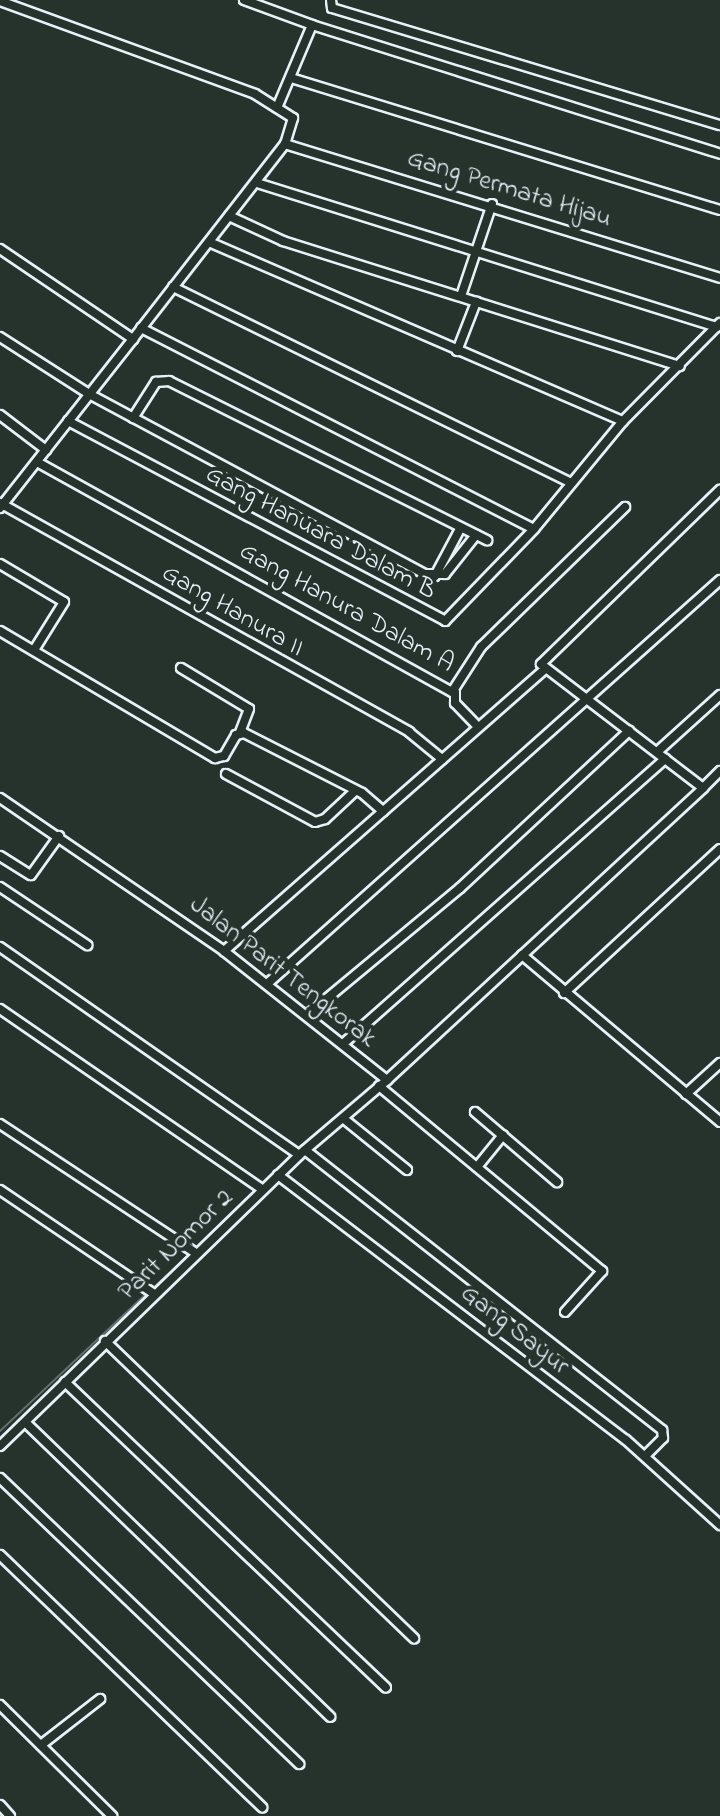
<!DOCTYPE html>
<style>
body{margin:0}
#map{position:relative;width:720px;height:1816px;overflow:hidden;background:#26332d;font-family:"Indie Flower",sans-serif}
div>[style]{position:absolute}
.stream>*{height:2px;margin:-1px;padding:0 1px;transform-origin:1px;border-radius:1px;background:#636f6d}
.roads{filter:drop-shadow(2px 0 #e8f1f8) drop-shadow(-2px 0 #e8f1f8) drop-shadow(0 2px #e8f1f8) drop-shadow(0 -2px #e8f1f8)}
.street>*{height:8px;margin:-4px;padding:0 4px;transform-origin:4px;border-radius:4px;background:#26332d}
span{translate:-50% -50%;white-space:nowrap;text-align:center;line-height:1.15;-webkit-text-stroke:8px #26332d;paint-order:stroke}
.street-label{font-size:26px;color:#e8f1f8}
</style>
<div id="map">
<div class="stream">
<div style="left:676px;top:1080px;width:14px;rotate:36deg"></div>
<div style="left:692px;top:1092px;width:36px;rotate:39deg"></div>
<div style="left:194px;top:1250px;width:18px;rotate:-43deg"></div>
<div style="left:153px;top:1288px;width:50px;rotate:-42.6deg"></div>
<div style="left:0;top:1431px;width:203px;rotate:-43.2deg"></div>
</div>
<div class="roads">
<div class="street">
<div style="left:244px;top:0;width:72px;rotate:20.2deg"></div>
<div style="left:312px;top:25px;width:90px;rotate:112.9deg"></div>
<div style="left:331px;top:0;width:8px;rotate:83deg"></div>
<div style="left:332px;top:8px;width:405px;rotate:16.8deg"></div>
<div style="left:0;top:1px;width:271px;rotate:20deg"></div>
<div style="left:255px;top:94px;width:45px;rotate:32.3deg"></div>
<div style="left:293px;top:118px;width:27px;rotate:107deg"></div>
<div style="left:312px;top:25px;width:428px;rotate:17.5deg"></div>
<div style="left:291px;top:78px;width:449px;rotate:17.1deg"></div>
<div style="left:257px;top:183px;width:482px;rotate:17.4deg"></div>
<div style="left:229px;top:216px;width:60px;rotate:24.8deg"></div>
<div style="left:283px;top:241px;width:416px;rotate:17.5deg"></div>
<div style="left:209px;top:242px;width:451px;rotate:23.4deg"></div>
<div style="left:0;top:249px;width:161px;rotate:34.1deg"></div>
<div style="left:133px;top:339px;width:247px;rotate:-52.1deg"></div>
<div style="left:285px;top:144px;width:455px;rotate:17.1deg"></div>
<div style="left:173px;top:287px;width:444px;rotate:26.2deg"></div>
<div style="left:461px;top:296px;width:97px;rotate:-71.4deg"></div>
<div style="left:141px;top:328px;width:441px;rotate:27.1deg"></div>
<div style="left:0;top:337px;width:106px;rotate:32.6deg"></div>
<div style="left:89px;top:394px;width:381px;rotate:28.2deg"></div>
<div style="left:425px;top:574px;width:20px"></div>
<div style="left:445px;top:574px;width:50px;rotate:-51.5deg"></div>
<div style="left:457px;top:351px;width:53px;rotate:-68.8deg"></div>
<div style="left:0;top:415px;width:58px;rotate:37.3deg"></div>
<div style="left:133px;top:418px;width:43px;rotate:-57.4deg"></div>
<div style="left:156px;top:382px;width:13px;rotate:-4deg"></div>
<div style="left:169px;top:381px;width:356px;rotate:26.6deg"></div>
<div style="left:68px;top:421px;width:427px;rotate:27.9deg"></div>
<div style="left:445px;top:621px;width:128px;rotate:-45.9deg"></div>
<div style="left:534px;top:529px;width:140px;rotate:-50.5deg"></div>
<div style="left:623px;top:421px;width:138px;rotate:-45.3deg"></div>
<div style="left:37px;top:462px;width:474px;rotate:29deg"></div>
<div style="left:452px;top:692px;width:54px;rotate:-57.2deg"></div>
<div style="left:481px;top:647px;width:201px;rotate:-44.2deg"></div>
<div style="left:0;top:503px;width:469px;rotate:29.2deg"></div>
<div style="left:409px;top:732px;width:43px;rotate:39.3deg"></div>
<div style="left:0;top:508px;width:215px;rotate:-51.8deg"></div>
<div style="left:0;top:564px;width:74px;rotate:30.7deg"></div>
<div style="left:64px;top:602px;width:57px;rotate:122deg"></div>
<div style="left:435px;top:576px;width:55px;rotate:-62deg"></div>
<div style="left:0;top:631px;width:250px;rotate:30.6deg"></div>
<div style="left:215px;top:758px;width:9px;rotate:-13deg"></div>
<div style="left:224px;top:756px;width:24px;rotate:-60deg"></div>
<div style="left:236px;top:735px;width:8px;rotate:-14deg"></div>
<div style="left:244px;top:733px;width:132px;rotate:27deg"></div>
<div style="left:362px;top:793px;width:28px;rotate:41deg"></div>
<div style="left:181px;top:668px;width:79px;rotate:31.1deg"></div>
<div style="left:249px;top:709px;width:26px;rotate:111deg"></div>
<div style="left:455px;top:692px;width:11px;rotate:90deg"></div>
<div style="left:455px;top:703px;width:32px;rotate:46deg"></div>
<div style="left:657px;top:752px;width:85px;rotate:-42.1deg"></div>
<div style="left:226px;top:774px;width:101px;rotate:28.3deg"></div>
<div style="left:315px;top:822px;width:10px;rotate:-17deg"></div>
<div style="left:325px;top:819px;width:41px;rotate:-43deg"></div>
<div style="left:703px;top:788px;width:24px;rotate:-45deg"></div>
<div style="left:0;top:798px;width:271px;rotate:34.3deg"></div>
<div style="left:224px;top:951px;width:208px;rotate:38.4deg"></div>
<div style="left:387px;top:1080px;width:430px;rotate:-42.7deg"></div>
<div style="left:703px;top:788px;width:204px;rotate:-142.6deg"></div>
<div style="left:541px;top:664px;width:250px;rotate:-44.2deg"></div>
<div style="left:0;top:856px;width:36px;rotate:32deg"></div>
<div style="left:31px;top:875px;width:48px;rotate:-54.3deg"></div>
<div style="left:0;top:887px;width:105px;rotate:33.7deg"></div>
<div style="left:0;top:947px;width:364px;rotate:34.8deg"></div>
<div style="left:224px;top:951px;width:426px;rotate:-41.3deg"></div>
<div style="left:522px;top:955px;width:259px;rotate:40.1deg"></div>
<div style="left:267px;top:984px;width:607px;rotate:-41.73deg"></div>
<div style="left:564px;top:993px;width:212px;rotate:-42.7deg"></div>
<div style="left:0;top:1009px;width:319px;rotate:34.5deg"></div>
<div style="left:307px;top:1015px;width:199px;rotate:-39.7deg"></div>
<div style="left:460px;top:888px;width:231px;rotate:-42.9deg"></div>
<div style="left:344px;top:1043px;width:429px;rotate:-41.5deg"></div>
<div style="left:379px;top:1086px;width:290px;rotate:39.7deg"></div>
<div style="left:602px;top:1271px;width:55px;rotate:132.1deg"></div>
<div style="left:686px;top:1094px;width:46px;rotate:-42.4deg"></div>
<div style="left:475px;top:1112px;width:108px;rotate:40.5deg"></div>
<div style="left:344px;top:1119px;width:81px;rotate:39deg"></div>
<div style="left:0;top:1124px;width:236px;rotate:33.4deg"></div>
<div style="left:305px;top:1150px;width:454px;rotate:38.1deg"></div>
<div style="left:662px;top:1430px;width:8px;rotate:83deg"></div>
<div style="left:663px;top:1438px;width:25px;rotate:135deg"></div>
<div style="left:477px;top:1167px;width:41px;rotate:-50.9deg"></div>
<div style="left:278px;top:1175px;width:437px;rotate:37.3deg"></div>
<div style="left:626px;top:1440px;width:127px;rotate:42.1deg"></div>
<div style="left:0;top:1190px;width:186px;rotate:34deg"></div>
<div style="left:105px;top:1341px;width:429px;rotate:43.9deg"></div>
<div style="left:65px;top:1382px;width:443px;rotate:43.6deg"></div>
<div style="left:26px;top:1423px;width:423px;rotate:44deg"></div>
<div style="left:0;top:1446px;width:417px;rotate:-44.2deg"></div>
<div style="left:299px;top:1155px;width:116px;rotate:-40.4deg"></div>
<div style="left:0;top:1478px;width:414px;rotate:43.7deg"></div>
<div style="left:0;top:1555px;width:364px;rotate:43.9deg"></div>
<div style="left:0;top:1705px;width:158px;rotate:44.7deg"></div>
<div style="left:41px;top:1745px;width:75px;rotate:-37.9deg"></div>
<div style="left:0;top:1805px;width:15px;rotate:48deg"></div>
</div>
</div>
<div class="street-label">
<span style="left:509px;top:190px;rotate:17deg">Gang Permata Hijau</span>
<span style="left:320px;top:534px;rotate:28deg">Gang Hanuara Dalam B</span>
<span style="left:346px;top:609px;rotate:29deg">Gang Hanura Dalam A</span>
<span style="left:232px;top:612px;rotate:30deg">Gang Hanura II</span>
<span style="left:282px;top:973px;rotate:38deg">Jalan Parit Tengkorak</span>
<span style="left:177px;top:1246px;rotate:-44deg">Parit Nomor 2</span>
<span style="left:514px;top:1331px;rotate:38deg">Gang Sayur</span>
</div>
</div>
